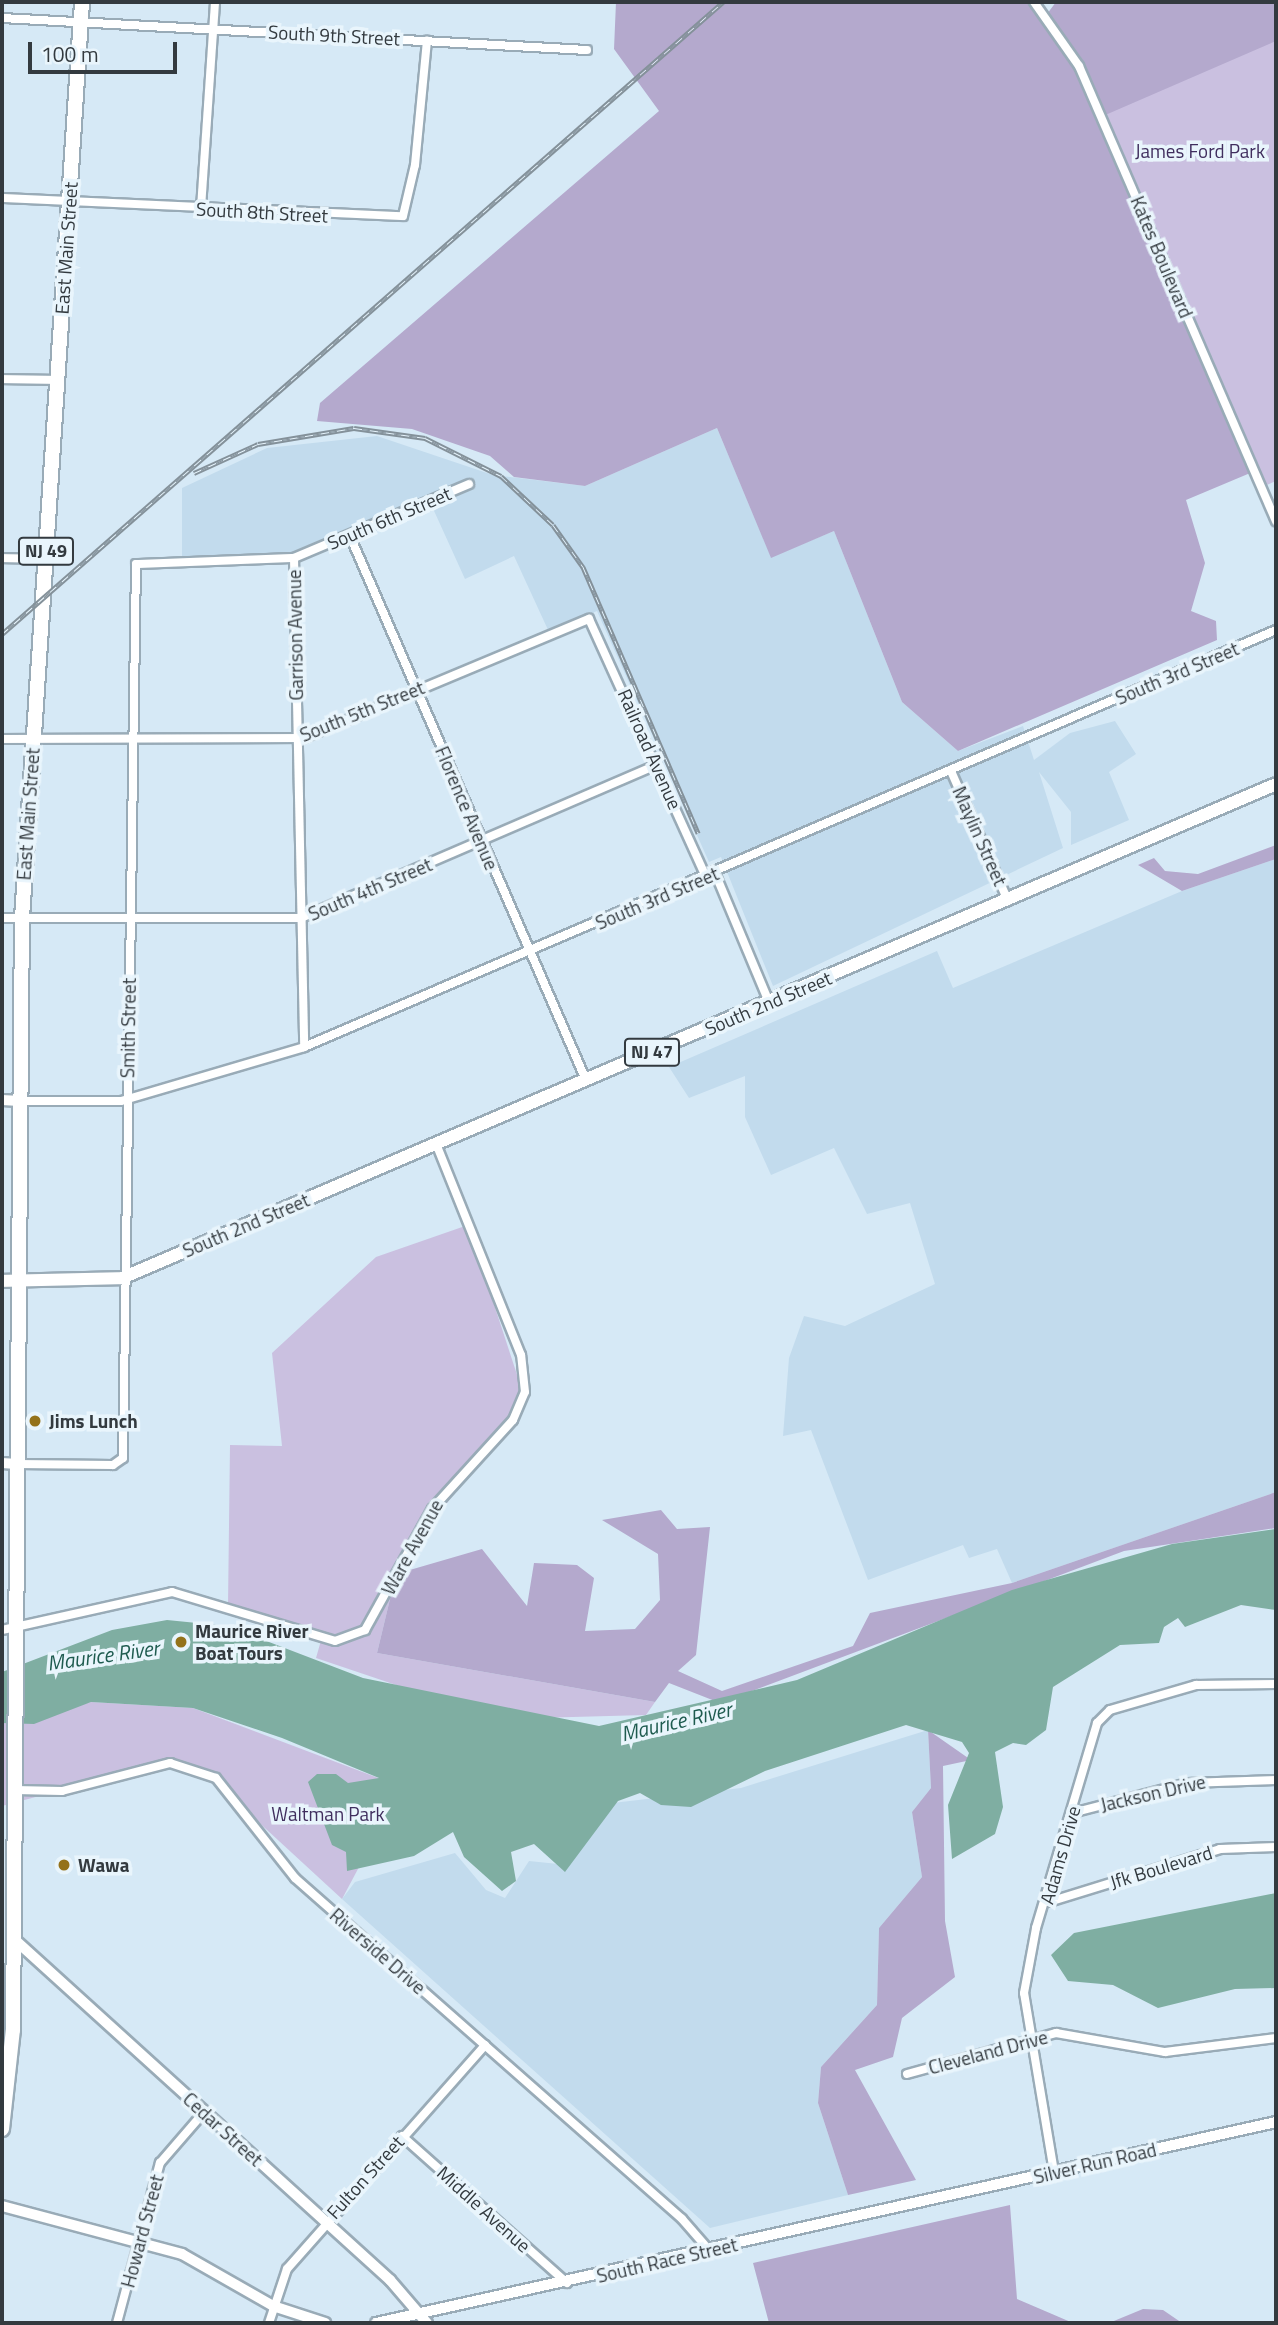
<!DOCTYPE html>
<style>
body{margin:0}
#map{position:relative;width:1278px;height:2325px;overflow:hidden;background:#d6e9f6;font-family:"Titillium Web",sans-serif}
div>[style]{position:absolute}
.built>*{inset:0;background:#c2dbed}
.green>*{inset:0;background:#cac0e0}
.forest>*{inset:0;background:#b4a9cd}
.water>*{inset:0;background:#7faea2}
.roads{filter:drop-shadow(2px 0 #99abb7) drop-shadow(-2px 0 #99abb7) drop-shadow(0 2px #99abb7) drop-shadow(0 -2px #99abb7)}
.street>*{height:8px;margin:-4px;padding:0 4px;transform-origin:4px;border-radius:4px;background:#fff}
.secondary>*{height:10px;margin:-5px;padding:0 5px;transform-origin:5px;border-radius:5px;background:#fff}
.primary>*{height:12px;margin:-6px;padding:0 6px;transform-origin:6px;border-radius:6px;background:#fff}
.highway>*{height:14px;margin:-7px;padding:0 7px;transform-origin:7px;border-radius:7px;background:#fff}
.rail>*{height:5px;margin-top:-2.5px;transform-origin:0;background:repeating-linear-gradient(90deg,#e9f5fc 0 8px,#84919a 0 16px);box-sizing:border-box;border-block:2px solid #84919a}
.dots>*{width:19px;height:19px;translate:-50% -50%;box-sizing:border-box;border:4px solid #e9f5fc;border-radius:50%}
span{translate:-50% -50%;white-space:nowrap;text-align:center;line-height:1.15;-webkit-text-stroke:7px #e9f5fc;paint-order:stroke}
.shield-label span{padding:2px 5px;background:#e9f5fc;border:2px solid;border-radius:5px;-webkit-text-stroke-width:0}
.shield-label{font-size:18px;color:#333a3f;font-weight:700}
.street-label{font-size:19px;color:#333a3f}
.park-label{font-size:19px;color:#402e5e}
.poi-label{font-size:19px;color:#333a3f;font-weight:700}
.left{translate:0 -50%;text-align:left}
.water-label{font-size:21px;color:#1e5b4f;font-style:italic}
.frame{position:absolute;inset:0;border:4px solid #333a3f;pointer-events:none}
.scale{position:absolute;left:28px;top:42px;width:149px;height:32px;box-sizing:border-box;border:4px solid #333a3f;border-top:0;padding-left:9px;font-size:21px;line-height:24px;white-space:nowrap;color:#333a3f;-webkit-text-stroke:5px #e9f5fc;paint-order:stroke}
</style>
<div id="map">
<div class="built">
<div style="clip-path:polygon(717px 428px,771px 557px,834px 531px,902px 702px,958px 751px,1023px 726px,1034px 760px,1070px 733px,1115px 721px,1136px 754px,1109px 772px,1129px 820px,1071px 845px,1071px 812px,1039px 772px,1063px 848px,773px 986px,721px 857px,709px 862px,597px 611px,549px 632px,514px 556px,465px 579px,430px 502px,296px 560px,182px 562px,182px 488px,267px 448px,377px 436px,493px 475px,585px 486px)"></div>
<div style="clip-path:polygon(1276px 859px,1276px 1492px,1012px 1583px,997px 1549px,969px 1558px,963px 1545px,868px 1580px,811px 1430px,783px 1436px,789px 1358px,804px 1316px,845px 1326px,935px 1284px,910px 1203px,867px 1214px,834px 1148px,771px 1175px,745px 1117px,745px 1076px,689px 1098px,669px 1067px,937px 951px,953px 988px,1182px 891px)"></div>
<div style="clip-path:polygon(928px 1730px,931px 1788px,912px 1812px,922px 1877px,879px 1928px,877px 2005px,821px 2067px,818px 2103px,848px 2195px,710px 2228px,342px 1899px,355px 1882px,455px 1853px,486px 1890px,505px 1898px,529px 1861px,568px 1865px,604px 1804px,741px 1788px)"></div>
</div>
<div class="green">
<div style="clip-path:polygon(1276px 34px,1276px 481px,1262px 487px,1102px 115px)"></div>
<div style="clip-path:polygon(468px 1225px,524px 1396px,396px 1574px,377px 1653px,655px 1702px,646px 1715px,497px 1719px,316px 1658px,322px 1637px,228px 1605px,230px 1445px,282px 1446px,272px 1353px,376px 1257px)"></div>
<div style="clip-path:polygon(91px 1702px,193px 1708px,381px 1779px,383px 1822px,342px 1899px,203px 1771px,174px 1760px,2px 1806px,2px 1722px)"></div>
</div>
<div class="forest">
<div style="clip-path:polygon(616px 2px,1035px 2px,1047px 14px,1056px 2px,1276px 2px,1276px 41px,1103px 116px,1255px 471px,1186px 500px,1205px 563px,1191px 611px,1216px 621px,1217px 640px,958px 751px,902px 702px,834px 531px,771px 558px,717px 428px,585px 486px,514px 477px,490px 456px,412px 429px,317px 421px,320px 403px,659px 111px,614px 49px)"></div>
<div style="clip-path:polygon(1276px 845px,1276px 859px,1182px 891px,1138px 865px,1154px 858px,1165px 871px,1198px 874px)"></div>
<div style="clip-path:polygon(1276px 1492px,1276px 1528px,1124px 1551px,720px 1703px,669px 1683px,655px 1702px,377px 1653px,396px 1574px,482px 1549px,527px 1606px,534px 1563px,577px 1565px,594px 1578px,585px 1631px,635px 1629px,660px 1600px,658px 1554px,602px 1520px,661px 1510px,677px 1529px,710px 1527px,696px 1655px,678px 1671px,722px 1691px,853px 1646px,870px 1613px,1012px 1583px)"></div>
<div style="clip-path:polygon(928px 1730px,971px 1760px,943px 1766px,945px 1921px,955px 1977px,902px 2018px,893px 2057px,855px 2070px,916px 2180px,848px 2195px,818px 2103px,821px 2067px,877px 2005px,879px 1928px,922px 1877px,912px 1812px,931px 1788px)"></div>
<div style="clip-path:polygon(1010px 2205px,1017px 2299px,1073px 2323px,769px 2323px,753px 2263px)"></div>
<div style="clip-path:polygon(1143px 2309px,1163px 2310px,1182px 2323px,1109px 2323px)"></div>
</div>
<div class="water">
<div style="clip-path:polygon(1276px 1529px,1276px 1610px,1241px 1605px,1185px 1627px,1178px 1618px,1164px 1627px,1159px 1643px,1120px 1645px,1053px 1687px,1046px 1730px,1026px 1745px,1013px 1743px,995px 1752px,1003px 1807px,995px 1834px,952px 1859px,948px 1805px,969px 1753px,962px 1742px,906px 1725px,765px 1771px,691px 1807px,661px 1805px,640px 1793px,618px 1801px,565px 1872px,534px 1844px,511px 1852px,516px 1881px,502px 1891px,464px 1857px,453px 1832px,414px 1856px,347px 1871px,346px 1852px,332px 1845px,308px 1782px,317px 1774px,336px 1774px,348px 1783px,379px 1778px,282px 1738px,193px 1708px,91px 1702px,34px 1724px,2px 1723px,2px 1672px,112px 1630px,167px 1620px,227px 1626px,363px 1678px,599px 1726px,797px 1680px,1012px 1590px,1172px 1544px)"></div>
<div style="clip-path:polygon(1276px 1893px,1276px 1988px,1235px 1989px,1158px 2008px,1113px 1985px,1068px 1981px,1051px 1955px,1074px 1933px)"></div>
</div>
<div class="roads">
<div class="street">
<div style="left:1034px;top:2px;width:78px;rotate:54.9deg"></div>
<div style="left:1079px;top:66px;width:496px;rotate:66.6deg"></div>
<div style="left:2px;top:18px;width:586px;rotate:3.13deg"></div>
<div style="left:2px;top:198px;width:401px;rotate:2.6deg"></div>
<div style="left:403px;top:216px;width:52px;rotate:-76.8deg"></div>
<div style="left:415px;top:165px;width:125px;rotate:-84.5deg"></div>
<div style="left:201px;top:208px;width:206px;rotate:-86.1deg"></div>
<div style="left:2px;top:379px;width:55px;rotate:1deg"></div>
<div style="left:350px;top:536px;width:593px;rotate:66.55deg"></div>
<div style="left:2px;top:558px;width:44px;rotate:1.3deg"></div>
<div style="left:294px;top:558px;width:489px;rotate:88.8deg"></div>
<div style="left:2px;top:739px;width:302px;rotate:-0.2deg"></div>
<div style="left:304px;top:738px;width:309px;rotate:-22.7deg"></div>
<div style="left:589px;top:619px;width:283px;rotate:65.6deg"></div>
<div style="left:951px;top:771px;width:142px;rotate:66.3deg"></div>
<div style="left:715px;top:873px;width:140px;rotate:67.3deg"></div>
<div style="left:2px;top:918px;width:299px"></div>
<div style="left:301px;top:918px;width:387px;rotate:-23.3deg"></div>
<div style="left:20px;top:1101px;width:101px"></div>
<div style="left:121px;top:1101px;width:191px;rotate:-16.4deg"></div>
<div style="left:304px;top:1047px;width:1058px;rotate:-23.22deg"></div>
<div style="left:17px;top:1464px;width:96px;rotate:0.6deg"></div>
<div style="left:113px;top:1465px;width:12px;rotate:-35deg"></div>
<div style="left:123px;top:1458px;width:894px;rotate:-89.17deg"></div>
<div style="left:136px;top:564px;width:158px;rotate:-2.2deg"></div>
<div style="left:294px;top:558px;width:190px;rotate:-22.9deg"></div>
<div style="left:2px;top:1630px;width:174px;rotate:-12.6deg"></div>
<div style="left:172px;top:1592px;width:170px;rotate:16.7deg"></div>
<div style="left:335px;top:1641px;width:32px;rotate:-20deg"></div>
<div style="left:365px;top:1630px;width:138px;rotate:-61deg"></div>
<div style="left:432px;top:1509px;width:120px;rotate:-47.7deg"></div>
<div style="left:513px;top:1420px;width:30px;rotate:-67deg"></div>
<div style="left:525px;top:1392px;width:37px;rotate:-96deg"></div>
<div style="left:521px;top:1355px;width:227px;rotate:-111.9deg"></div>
<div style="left:15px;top:1790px;width:47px;rotate:1.2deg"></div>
<div style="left:62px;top:1791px;width:112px;rotate:-14.5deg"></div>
<div style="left:170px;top:1763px;width:48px;rotate:18.1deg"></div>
<div style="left:216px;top:1778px;width:127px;rotate:51.7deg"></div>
<div style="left:295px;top:1878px;width:516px;rotate:41.38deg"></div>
<div style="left:682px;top:2219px;width:41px;rotate:48.9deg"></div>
<div style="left:1072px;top:1813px;width:120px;rotate:-14.5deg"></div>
<div style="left:1188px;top:1783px;width:88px;rotate:-2deg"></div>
<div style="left:1049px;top:1902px;width:179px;rotate:-17.2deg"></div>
<div style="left:1220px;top:1849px;width:56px;rotate:-2deg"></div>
<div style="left:907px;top:2074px;width:155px;rotate:-15.4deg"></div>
<div style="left:1056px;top:2033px;width:111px;rotate:9.9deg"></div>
<div style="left:1165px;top:2052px;width:112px;rotate:-7.2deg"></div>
<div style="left:402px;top:2136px;width:221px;rotate:41.7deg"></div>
<div style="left:1054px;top:2172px;width:181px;rotate:-99.5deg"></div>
<div style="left:1024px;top:1993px;width:66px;rotate:-79.5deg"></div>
<div style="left:1036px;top:1928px;width:214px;rotate:-73.4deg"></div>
<div style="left:1097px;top:1723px;width:18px;rotate:-45deg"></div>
<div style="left:1110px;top:1710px;width:90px;rotate:-16.2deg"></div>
<div style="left:1196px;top:1685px;width:80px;rotate:-0.7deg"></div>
<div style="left:117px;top:2323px;width:166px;rotate:-75deg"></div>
<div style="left:160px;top:2163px;width:67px;rotate:-49.2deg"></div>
<div style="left:269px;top:2323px;width:57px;rotate:-71.6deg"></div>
<div style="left:287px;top:2269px;width:299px;rotate:-48.5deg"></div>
</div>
<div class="secondary">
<div style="left:2px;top:1100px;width:18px;rotate:3deg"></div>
<div style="left:2px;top:1463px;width:15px;rotate:4deg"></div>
<div style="left:14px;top:1939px;width:508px;rotate:42.21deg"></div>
<div style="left:390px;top:2280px;width:57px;rotate:49.3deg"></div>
<div style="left:2px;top:2206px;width:186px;rotate:14.9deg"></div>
<div style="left:182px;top:2254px;width:105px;rotate:29.7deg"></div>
<div style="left:273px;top:2306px;width:55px;rotate:18.1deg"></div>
<div style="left:376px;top:2323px;width:922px;rotate:-12.59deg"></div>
</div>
<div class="primary">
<div style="left:2px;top:1281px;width:120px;rotate:-1.4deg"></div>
<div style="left:122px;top:1278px;width:1255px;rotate:-23.17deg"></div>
</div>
<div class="highway">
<div style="left:2px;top:2129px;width:100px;rotate:-83.7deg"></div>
<div style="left:13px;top:2030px;width:1112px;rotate:-89.54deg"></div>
<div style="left:22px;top:918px;width:918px;rotate:-86.25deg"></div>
</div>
</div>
<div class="rail">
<div style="left:194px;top:473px;width:70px;rotate:-24.4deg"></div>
<div style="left:258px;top:444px;width:97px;rotate:-9.5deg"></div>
<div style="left:354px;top:428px;width:72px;rotate:8deg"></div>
<div style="left:425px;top:438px;width:85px;rotate:26.6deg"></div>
<div style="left:501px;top:476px;width:71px;rotate:43.3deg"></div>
<div style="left:553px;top:525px;width:52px;rotate:54.5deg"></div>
<div style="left:583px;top:567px;width:290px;rotate:66.6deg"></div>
<div style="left:2px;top:634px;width:959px;rotate:-41.24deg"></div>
</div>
<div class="dots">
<div style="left:35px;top:1421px;background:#94721a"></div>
<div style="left:181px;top:1642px;background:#94721a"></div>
<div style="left:64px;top:1865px;background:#94721a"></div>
</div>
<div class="shield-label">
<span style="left:46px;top:551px">NJ 49</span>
<span style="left:652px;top:1052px">NJ 47</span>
</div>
<div class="street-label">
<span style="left:334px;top:35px;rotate:3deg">South 9th Street</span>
<span style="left:262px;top:212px;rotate:3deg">South 8th Street</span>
<span style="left:66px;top:248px;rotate:-86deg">East Main Street</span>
<span style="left:1162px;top:257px;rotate:67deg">Kates Boulevard</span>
<span style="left:389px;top:518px;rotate:-23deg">South 6th Street</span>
<span style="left:295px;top:635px;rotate:-91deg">Garrison Avenue</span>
<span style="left:1177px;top:673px;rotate:-23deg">South 3rd Street</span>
<span style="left:362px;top:711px;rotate:-22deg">South 5th Street</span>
<span style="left:650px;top:749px;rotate:66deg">Railroad Avenue</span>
<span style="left:467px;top:808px;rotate:67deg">Florence Avenue</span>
<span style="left:28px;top:814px;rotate:-86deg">East Main Street</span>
<span style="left:980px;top:836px;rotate:66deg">Maylin Street</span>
<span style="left:370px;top:889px;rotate:-23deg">South 4th Street</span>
<span style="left:657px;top:898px;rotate:-23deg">South 3rd Street</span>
<span style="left:768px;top:1003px;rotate:-23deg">South 2nd Street</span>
<span style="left:128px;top:1028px;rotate:-89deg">Smith Street</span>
<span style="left:246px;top:1225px;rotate:-23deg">South 2nd Street</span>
<span style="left:412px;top:1547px;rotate:-61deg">Ware Avenue</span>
<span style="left:1153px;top:1793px;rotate:-13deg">Jackson Drive</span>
<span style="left:1060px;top:1855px;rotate:-74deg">Adams Drive</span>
<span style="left:1161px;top:1867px;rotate:-17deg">Jfk Boulevard</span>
<span style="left:378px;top:1951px;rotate:41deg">Riverside Drive</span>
<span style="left:988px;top:2052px;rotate:-15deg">Cleveland Drive</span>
<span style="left:223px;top:2129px;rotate:42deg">Cedar Street</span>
<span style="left:1095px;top:2163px;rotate:-13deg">Silver Run Road</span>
<span style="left:365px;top:2177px;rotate:-48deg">Fulton Street</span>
<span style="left:484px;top:2209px;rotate:42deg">Middle Avenue</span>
<span style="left:142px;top:2231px;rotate:-75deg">Howard Street</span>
<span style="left:667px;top:2260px;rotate:-13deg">South Race Street</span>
</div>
<div class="park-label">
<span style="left:1200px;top:151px">James Ford Park</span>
<span style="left:328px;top:1814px">Waltman Park</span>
</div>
<div class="poi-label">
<span class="left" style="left:49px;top:1421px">Jims Lunch</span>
<span class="left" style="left:195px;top:1642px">Maurice River<br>Boat Tours</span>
<span class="left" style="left:78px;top:1865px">Wawa</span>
</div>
<div class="water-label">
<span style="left:103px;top:1655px;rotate:-8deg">Maurice River</span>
<span style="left:676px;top:1721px;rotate:-13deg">Maurice River</span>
</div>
<div class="frame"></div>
<div class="scale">100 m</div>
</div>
